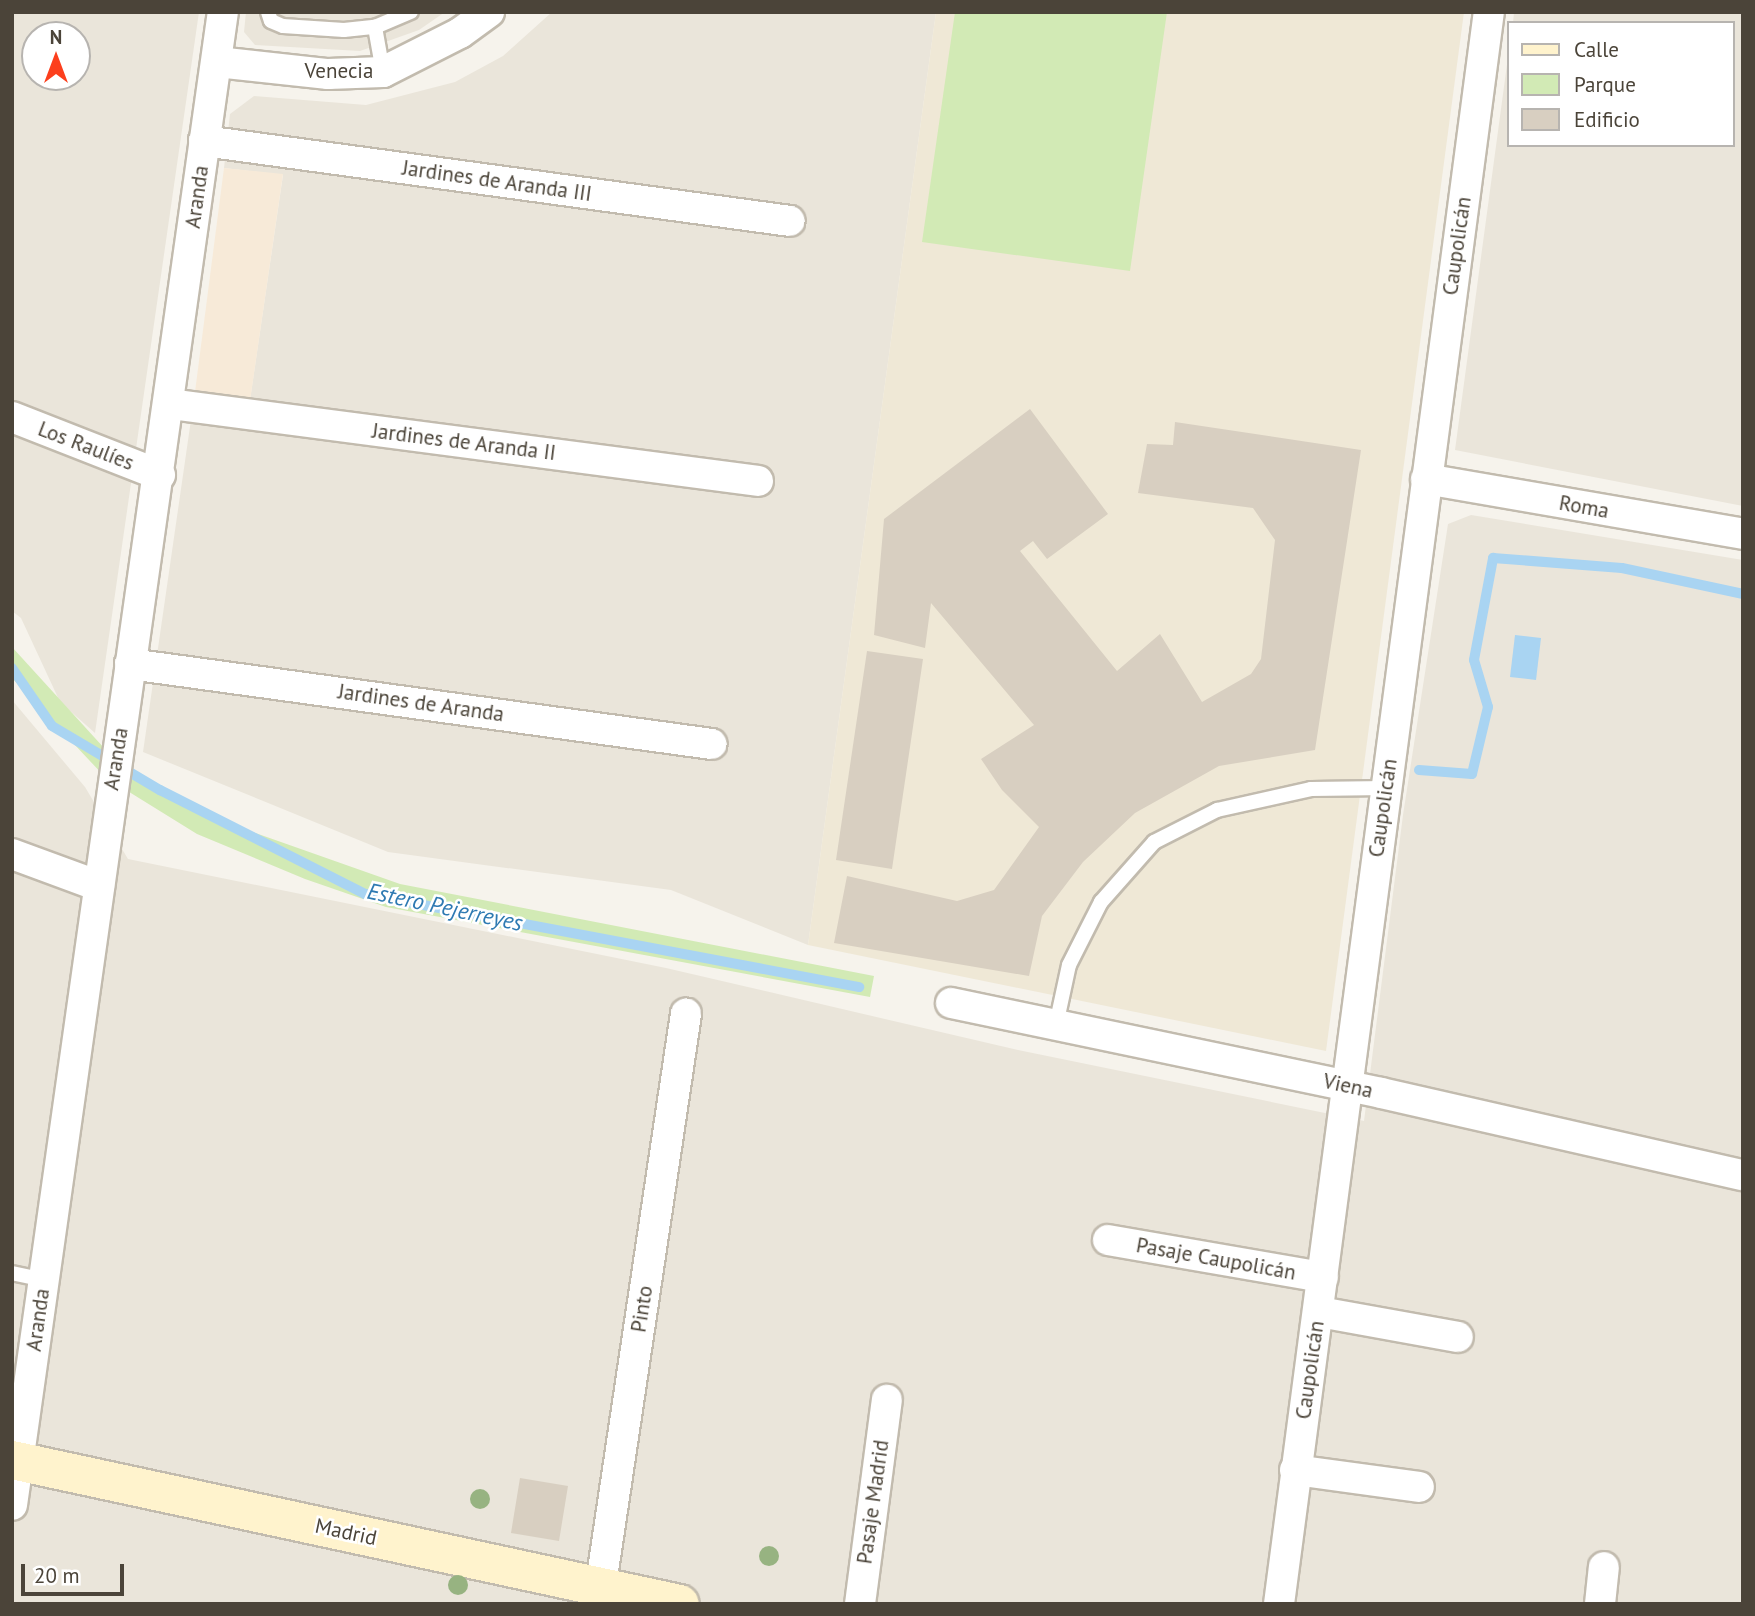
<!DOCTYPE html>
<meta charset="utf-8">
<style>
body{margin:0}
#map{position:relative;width:1755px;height:1616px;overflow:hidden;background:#f6f3ec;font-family:"PT Sans",sans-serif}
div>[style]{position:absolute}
.residential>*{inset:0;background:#eae5da}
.commercial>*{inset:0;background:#f7ead8}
.education>*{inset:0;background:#efe8d6}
.green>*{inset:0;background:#d2eab5}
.water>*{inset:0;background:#a9d4f2}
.stream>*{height:10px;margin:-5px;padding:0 5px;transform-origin:5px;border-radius:5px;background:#a9d4f2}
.building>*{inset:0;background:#d8cfc1}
.roads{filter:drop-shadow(2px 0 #c2bbae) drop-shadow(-2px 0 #c2bbae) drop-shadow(0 2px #c2bbae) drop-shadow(0 -2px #c2bbae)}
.lane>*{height:14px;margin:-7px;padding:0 7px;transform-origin:7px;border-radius:7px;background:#fff}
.street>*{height:30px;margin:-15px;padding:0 15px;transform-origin:15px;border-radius:15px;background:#fff}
.secondary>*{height:38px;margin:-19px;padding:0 19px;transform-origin:19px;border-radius:19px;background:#fff3cd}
.trees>*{width:20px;height:20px;margin:-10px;border-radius:50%;background:#97b381}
span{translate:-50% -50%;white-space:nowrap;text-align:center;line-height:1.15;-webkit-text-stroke:5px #fff;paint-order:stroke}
.street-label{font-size:21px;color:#4b4439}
.water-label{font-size:23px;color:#2e7ab2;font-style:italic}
.frame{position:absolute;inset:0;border:14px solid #4b4439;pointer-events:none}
.legend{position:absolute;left:1507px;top:21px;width:228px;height:126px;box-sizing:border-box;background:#fff;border:2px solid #b7b4b0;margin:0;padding:9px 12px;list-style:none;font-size:21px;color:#4b4439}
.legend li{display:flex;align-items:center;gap:14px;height:35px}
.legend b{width:35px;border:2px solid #b7b4b0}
.north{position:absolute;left:21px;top:21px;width:70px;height:70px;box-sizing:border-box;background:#fff;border:2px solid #b7b4b0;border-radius:50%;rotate:0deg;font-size:19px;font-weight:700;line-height:28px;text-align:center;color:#4b4439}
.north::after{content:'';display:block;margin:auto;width:24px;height:32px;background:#fc3f1d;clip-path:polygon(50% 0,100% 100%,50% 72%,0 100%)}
.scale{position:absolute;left:21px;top:1564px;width:103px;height:32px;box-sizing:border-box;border:4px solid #4b4439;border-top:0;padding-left:9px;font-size:21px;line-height:24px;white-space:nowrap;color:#4b4439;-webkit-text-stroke:5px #fff;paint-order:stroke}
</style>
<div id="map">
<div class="residential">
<div style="clip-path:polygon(evenodd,12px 12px,199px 12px,95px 733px,60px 702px,21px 618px,12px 611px,12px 12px,35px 35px,77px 35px,77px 77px,35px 77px,35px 35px)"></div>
<div style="clip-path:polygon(246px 12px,445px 12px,419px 30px,360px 51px,255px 45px,244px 32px)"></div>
<div style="clip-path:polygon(552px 12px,936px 12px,808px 945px,671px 890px,388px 852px,143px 752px,195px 392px,250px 400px,283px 175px,224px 168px,230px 114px,254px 96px,366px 105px,455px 82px,503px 56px)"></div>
<div style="clip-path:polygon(1514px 12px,1743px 12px,1743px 506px,1455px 450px,1508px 57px,1508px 145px,1732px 145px,1732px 23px,1513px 23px)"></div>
<div style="clip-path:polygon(1471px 515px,1743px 560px,1743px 1604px,12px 1604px,12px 700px,85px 787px,128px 859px,666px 968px,1018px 1050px,1364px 1121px,1403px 815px,1448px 524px)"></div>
</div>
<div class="commercial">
<div style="clip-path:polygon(224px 168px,283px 174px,250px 401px,195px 392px)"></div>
</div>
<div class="education">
<div style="clip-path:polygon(936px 12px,1464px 12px,1326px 1051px,808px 945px)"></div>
</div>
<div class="green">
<div style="clip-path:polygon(955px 12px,1167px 12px,1130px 271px,922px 242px)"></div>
<div style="clip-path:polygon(12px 647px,115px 760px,152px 786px,221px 821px,400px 884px,874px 976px,870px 997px,386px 907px,305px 879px,197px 834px,105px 777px,12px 678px)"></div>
</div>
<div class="water">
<div style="clip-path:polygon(1515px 635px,1541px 638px,1536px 680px,1510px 677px)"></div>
</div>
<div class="stream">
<div style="left:12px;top:668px;width:70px;rotate:55.4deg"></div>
<div style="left:52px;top:726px;width:126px;rotate:30.7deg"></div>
<div style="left:160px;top:790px;width:230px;rotate:26.9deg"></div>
<div style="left:365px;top:894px;width:503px;rotate:10.66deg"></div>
<div style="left:1419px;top:770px;width:53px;rotate:4.3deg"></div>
<div style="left:1472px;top:774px;width:69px;rotate:-76.6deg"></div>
<div style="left:1488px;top:707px;width:49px;rotate:-106.6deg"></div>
<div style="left:1474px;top:660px;width:104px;rotate:-79.4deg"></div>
<div style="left:1493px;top:558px;width:129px;rotate:4.4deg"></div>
<div style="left:1622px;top:568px;width:124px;rotate:12.1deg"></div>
</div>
<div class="building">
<div style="clip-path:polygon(1030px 409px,1108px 514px,1047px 559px,1033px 541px,1020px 551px,1117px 671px,1160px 634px,1202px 702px,1251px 674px,1261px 659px,1275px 540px,1253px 508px,1138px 493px,1147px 444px,1173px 445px,1175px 422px,1361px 450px,1315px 750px,1219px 766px,1135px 813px,1083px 862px,1042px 916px,1029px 976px,834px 943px,847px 876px,957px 901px,994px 890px,1039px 827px,1002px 790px,981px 759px,1034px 725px,931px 603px,925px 648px,874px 635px,884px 519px)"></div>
<div style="clip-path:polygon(867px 651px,923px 659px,892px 869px,836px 860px)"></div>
<div style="clip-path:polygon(520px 1478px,568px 1486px,559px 1541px,511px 1533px)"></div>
</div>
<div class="roads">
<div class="lane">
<div style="left:268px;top:12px;width:9px;rotate:72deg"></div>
<div style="left:271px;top:21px;width:13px;rotate:23deg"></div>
<div style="left:283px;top:26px;width:61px;rotate:3.8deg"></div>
<div style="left:344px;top:30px;width:31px;rotate:-6deg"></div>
<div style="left:383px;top:72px;width:46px;rotate:-100.1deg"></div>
<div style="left:375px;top:27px;width:39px;rotate:-23deg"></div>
<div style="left:1056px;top:1025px;width:61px;rotate:-77.8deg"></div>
<div style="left:1069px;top:965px;width:71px;rotate:-63.1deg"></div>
<div style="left:1101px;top:902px;width:80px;rotate:-48.5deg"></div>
<div style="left:1154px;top:842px;width:71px;rotate:-26.9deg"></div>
<div style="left:1217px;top:810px;width:96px;rotate:-12.6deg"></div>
<div style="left:1311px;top:789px;width:75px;rotate:-0.8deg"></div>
<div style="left:12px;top:1273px;width:33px;rotate:12deg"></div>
</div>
<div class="street">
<div style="left:217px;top:62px;width:112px;rotate:6.2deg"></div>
<div style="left:328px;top:74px;width:55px;rotate:-2.1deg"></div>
<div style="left:383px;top:72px;width:86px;rotate:-26.9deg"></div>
<div style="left:460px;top:33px;width:36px;rotate:-36deg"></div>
<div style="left:204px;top:141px;width:591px;rotate:7.77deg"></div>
<div style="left:170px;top:404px;width:593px;rotate:7.46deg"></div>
<div style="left:12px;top:417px;width:159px;rotate:21.4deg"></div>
<div style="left:1426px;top:479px;width:322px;rotate:9.8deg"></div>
<div style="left:130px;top:664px;width:587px;rotate:7.83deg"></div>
<div style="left:12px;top:854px;width:93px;rotate:20.2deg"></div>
<div style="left:951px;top:1003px;width:439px;rotate:11.8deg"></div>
<div style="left:1381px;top:1093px;width:371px;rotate:12.8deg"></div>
<div style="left:1108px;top:1240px;width:218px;rotate:9.8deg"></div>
<div style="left:1319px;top:1312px;width:141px;rotate:10.2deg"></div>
<div style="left:1295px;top:1470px;width:125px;rotate:7.8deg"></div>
<div style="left:12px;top:1505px;width:1508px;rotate:-81.96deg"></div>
<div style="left:598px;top:1604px;width:597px;rotate:-81.52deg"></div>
<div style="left:860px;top:1604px;width:206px;rotate:-82.5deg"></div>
<div style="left:1279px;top:1604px;width:1606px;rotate:-82.49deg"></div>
<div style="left:1600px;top:1604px;width:37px;rotate:-84deg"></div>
</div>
<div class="secondary">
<div style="left:12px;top:1460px;width:683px;rotate:12.17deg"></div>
</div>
</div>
<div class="trees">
<div style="left:480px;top:1499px"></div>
<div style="left:769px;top:1556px"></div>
<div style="left:458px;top:1585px"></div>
</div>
<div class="street-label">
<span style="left:339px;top:71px">Venecia</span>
<span style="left:497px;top:181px;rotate:8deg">Jardines de Aranda III</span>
<span style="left:197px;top:197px;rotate:-82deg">Aranda</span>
<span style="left:1457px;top:246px;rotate:-82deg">Caupolicán</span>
<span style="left:464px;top:442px;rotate:7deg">Jardines de Aranda II</span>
<span style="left:86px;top:446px;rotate:21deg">Los Raulíes</span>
<span style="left:1584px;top:507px;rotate:10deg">Roma</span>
<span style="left:421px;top:703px;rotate:8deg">Jardines de Aranda</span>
<span style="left:116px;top:759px;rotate:-81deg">Aranda</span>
<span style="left:1383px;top:808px;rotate:-82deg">Caupolicán</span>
<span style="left:1348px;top:1086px;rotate:12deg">Viena</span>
<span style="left:1216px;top:1259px;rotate:10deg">Pasaje Caupolicán</span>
<span style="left:642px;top:1309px;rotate:-81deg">Pinto</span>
<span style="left:38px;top:1320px;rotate:-82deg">Aranda</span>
<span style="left:1310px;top:1370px;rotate:-82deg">Caupolicán</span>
<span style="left:873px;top:1502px;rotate:-82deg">Pasaje Madrid</span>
<span style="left:346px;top:1532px;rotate:12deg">Madrid</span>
</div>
<div class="water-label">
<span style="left:445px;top:907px;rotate:12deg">Estero Pejerreyes</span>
</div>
<div class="frame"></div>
<ul class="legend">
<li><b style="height:9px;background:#fff3cd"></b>Calle</li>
<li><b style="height:19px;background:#d2eab5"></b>Parque</li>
<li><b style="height:19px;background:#d8cfc1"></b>Edificio</li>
</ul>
<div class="north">N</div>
<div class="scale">20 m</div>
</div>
